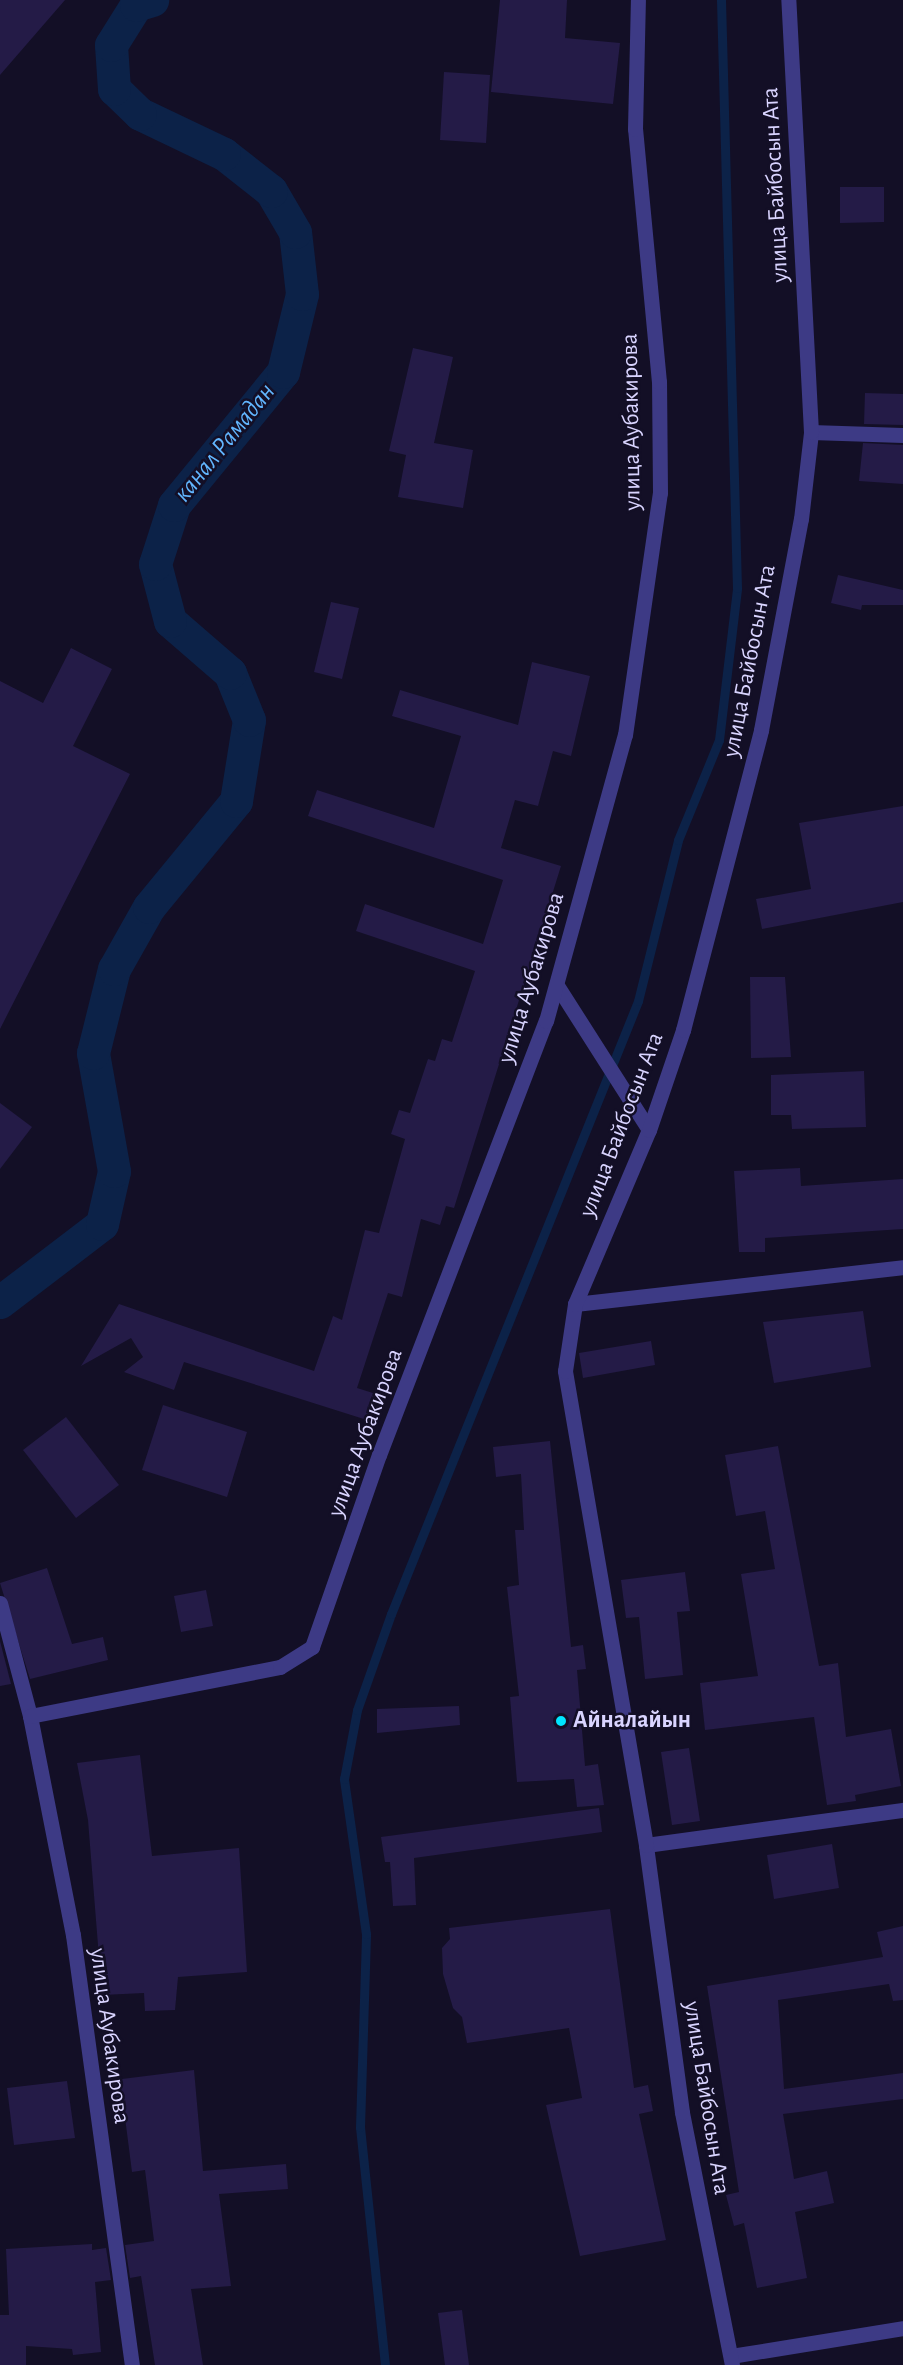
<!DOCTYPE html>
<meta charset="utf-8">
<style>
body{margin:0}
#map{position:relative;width:903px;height:2365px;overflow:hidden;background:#130f26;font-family:"Alegreya Sans",sans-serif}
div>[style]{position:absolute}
.stream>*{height:9px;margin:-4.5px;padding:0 4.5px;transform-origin:4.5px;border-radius:4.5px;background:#0c2248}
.canal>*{height:33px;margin:-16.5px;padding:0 16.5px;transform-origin:16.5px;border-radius:16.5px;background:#0c2248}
.building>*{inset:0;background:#241b47}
.minor>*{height:15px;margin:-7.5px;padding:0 7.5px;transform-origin:7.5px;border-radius:7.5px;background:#3d3a85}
.dots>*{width:16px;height:16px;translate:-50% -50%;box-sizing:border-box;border:3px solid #130f26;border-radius:50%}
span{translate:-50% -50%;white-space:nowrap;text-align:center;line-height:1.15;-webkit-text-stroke:5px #130f26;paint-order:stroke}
.street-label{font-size:24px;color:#d9d4ff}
.poi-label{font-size:24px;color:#d9d4ff;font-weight:700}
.left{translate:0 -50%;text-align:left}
.water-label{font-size:26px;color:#62b6ff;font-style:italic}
</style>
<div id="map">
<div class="stream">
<div style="left:385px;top:2365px;width:239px;rotate:-96deg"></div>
<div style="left:360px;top:2127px;width:193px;rotate:-88.2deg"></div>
<div style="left:366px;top:1934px;width:157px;rotate:-98.1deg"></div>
<div style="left:344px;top:1779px;width:70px;rotate:-79.3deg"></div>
<div style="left:357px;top:1710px;width:102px;rotate:-70.5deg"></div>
<div style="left:391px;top:1614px;width:661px;rotate:-68.05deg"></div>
<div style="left:638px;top:1001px;width:166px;rotate:-76deg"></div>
<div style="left:678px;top:840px;width:108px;rotate:-67.7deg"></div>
<div style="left:719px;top:740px;width:153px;rotate:-83.2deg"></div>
<div style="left:737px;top:588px;width:588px;rotate:-91.56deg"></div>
</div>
<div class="canal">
<div style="left:0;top:1302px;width:128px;rotate:-37.4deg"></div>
<div style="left:102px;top:1224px;width:54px;rotate:-77.2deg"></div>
<div style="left:114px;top:1171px;width:120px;rotate:-100.1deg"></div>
<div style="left:93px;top:1053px;width:87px;rotate:-76deg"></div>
<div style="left:114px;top:969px;width:71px;rotate:-60.6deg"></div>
<div style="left:149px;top:907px;width:137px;rotate:-50.6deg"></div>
<div style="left:236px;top:801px;width:82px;rotate:-80.9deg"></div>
<div style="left:249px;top:720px;width:51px;rotate:-112deg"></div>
<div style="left:230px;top:673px;width:79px;rotate:-139.1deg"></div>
<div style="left:170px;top:621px;width:59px;rotate:-104.7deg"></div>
<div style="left:155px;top:564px;width:62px;rotate:-72.1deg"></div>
<div style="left:174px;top:505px;width:172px;rotate:-50.7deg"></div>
<div style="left:283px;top:372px;width:80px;rotate:-76.3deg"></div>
<div style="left:302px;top:294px;width:62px;rotate:-96.4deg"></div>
<div style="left:295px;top:232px;width:48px;rotate:-120.3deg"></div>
<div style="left:271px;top:191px;width:60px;rotate:-141.8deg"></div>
<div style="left:224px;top:154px;width:93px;rotate:-154.5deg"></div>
<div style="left:140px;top:114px;width:36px;rotate:-136deg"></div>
<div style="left:114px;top:89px;width:44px;rotate:-93.9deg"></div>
<div style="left:111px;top:45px;width:47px;rotate:-58deg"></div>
<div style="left:136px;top:5px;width:17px;rotate:-17deg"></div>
</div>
<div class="building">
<div style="clip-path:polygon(0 0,65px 0,0 75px)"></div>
<div style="clip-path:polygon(500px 0,567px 0,565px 38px,620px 43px,613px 104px,491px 92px)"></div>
<div style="clip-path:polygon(444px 72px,490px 75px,486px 143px,440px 140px)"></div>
<div style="clip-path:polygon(840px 187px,884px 187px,884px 222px,840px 223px)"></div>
<div style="clip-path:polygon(413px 348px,453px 357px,434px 443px,473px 450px,463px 508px,398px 497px,406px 455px,389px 451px)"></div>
<div style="clip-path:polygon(865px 393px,903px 394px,903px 425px,864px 424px)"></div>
<div style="clip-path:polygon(863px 443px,903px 445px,903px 484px,859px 481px)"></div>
<div style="clip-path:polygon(838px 575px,903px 590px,903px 605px,862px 605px,861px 610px,831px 603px)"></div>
<div style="clip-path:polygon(331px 602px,359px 608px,342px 679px,314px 672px)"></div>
<div style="clip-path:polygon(71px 648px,112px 669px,73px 746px,130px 774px,0 1029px,0 681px,43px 703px)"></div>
<div style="clip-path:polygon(532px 662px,590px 676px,571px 756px,553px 751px,538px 806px,515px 800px,501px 848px,561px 866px,454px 1208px,446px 1206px,440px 1225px,421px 1219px,402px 1297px,388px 1293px,357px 1388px,376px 1394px,367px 1420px,184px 1362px,174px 1390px,124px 1372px,143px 1357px,131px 1338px,81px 1366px,119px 1304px,314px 1371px,333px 1316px,342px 1320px,365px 1230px,379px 1233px,405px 1139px,391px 1134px,399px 1110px,410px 1113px,428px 1059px,435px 1061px,442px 1039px,452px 1042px,475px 971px,356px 931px,365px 904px,483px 944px,503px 880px,308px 816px,317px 790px,434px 828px,461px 736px,392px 716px,400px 690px,518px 725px)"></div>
<div style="clip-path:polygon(903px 806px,903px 902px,762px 929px,756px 899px,811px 889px,799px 823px)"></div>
<div style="clip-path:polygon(750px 977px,785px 977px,791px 1057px,751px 1058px)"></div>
<div style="clip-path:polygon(864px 1071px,866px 1127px,792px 1129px,791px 1115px,771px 1115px,771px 1075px)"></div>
<div style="clip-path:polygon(0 1103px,32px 1127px,0 1169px)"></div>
<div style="clip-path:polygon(800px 1168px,801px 1186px,903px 1179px,903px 1229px,765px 1238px,765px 1252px,739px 1252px,734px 1171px)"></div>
<div style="clip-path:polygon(863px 1311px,871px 1367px,774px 1383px,763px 1322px)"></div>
<div style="clip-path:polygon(651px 1341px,655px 1365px,583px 1378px,579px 1353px)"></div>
<div style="clip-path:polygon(163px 1405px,247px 1432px,227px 1497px,142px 1470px)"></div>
<div style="clip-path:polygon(66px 1417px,119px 1485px,76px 1518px,23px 1450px)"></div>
<div style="clip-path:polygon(550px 1441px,571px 1647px,583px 1645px,586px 1669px,577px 1670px,585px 1766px,598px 1764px,604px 1805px,577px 1807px,574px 1779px,517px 1782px,510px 1697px,519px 1696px,507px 1587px,519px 1585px,515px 1530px,524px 1530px,521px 1474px,496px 1477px,493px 1447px)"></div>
<div style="clip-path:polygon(778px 1446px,819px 1666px,838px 1663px,846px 1737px,891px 1729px,901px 1786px,855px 1795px,856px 1801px,827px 1805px,814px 1717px,705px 1730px,700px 1683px,758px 1676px,741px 1574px,775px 1569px,765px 1511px,736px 1516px,725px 1455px)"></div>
<div style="clip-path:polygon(47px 1568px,72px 1644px,103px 1637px,108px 1660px,30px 1679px,0 1583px)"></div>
<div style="clip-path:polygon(685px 1572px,690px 1611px,677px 1612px,683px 1675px,645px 1679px,639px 1617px,626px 1618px,621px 1580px)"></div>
<div style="clip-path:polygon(206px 1590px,213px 1626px,181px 1632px,174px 1596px)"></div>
<div style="clip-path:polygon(0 1641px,11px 1684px,0 1686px)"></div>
<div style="clip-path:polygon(459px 1706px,460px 1725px,377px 1733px,377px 1709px)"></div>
<div style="clip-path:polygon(689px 1748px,700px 1821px,672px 1825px,661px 1752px)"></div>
<div style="clip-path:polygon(140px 1755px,152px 1856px,239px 1848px,247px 1972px,178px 1977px,175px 2010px,145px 2011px,144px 1993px,102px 1995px,88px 1820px,77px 1763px)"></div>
<div style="clip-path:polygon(599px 1808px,602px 1832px,414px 1858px,416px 1905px,393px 1906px,390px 1862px,385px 1862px,381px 1837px)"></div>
<div style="clip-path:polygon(832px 1844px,839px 1888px,774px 1899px,767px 1855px)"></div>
<div style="clip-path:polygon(610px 1909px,634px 2088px,648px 2085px,653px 2111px,639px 2114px,666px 2240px,580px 2256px,546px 2105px,582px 2098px,569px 2028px,467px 2043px,462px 2017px,453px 2008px,443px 1974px,442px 1948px,450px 1939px,449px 1928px)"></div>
<div style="clip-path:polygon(903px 1926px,903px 2000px,893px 2001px,889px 1984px,778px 2000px,784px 2089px,903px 2073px,903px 2099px,783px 2114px,794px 2179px,827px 2171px,834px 2203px,795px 2212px,807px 2278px,757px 2288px,744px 2223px,734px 2226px,726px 2195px,739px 2192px,707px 1986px,883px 1957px,877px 1932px)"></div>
<div style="clip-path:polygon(194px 2070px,203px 2171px,286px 2164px,288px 2189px,219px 2194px,231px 2286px,191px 2289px,203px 2365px,155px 2365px,141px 2276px,130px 2278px,125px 2245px,154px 2241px,145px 2170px,132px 2172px,123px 2102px,117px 2103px,114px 2080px)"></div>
<div style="clip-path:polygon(67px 2081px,75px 2138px,14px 2145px,7px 2088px)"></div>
<div style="clip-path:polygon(92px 2244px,92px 2250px,106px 2248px,111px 2280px,95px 2282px,101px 2352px,73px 2355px,72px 2349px,26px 2346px,26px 2365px,0 2365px,0 2315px,9px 2315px,6px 2249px)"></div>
<div style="clip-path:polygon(462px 2310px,469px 2365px,445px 2365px,438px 2313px)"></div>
</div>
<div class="minor">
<div style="left:811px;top:432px;width:92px;rotate:1.9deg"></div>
<div style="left:558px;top:987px;width:169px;rotate:57.5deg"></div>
<div style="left:575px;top:1304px;width:330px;rotate:-6.4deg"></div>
<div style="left:0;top:1603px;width:117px;rotate:75.1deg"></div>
<div style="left:30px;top:1716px;width:223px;rotate:78.9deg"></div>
<div style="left:73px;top:1935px;width:434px;rotate:82.2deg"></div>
<div style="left:30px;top:1716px;width:255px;rotate:-11.1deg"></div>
<div style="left:280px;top:1667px;width:38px;rotate:-32deg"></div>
<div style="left:312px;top:1647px;width:203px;rotate:-70.8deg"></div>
<div style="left:379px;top:1455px;width:465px;rotate:-69deg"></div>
<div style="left:546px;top:1021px;width:297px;rotate:-74.6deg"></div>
<div style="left:625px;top:735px;width:245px;rotate:-81.8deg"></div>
<div style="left:660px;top:493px;width:111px;rotate:-90.5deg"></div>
<div style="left:659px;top:382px;width:254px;rotate:-95.4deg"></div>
<div style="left:635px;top:129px;width:129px;rotate:-88.7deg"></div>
<div style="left:646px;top:1845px;width:259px;rotate:-7.8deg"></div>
<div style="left:731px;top:2356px;width:174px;rotate:-9.2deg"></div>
<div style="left:732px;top:2365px;width:258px;rotate:-101.2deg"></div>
<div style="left:682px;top:2112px;width:269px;rotate:-97.7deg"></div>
<div style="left:646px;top:1845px;width:481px;rotate:-99.7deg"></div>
<div style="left:565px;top:1371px;width:68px;rotate:-81.5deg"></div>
<div style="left:575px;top:1304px;width:189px;rotate:-67deg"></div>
<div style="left:649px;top:1130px;width:106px;rotate:-71.2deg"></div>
<div style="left:683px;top:1030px;width:310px;rotate:-75.4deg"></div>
<div style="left:761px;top:730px;width:215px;rotate:-79.3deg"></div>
<div style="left:801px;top:519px;width:88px;rotate:-83.4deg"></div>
<div style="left:811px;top:432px;width:433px;rotate:-93deg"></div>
</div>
<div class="dots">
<div style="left:561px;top:1721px;background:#00e5ff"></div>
</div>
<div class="street-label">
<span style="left:776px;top:185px;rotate:-93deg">улица Байбосын Ата</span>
<span style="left:632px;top:422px;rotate:-91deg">улица Аубакирова</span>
<span style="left:750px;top:661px;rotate:-79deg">улица Байбосын Ата</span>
<span style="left:532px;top:978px;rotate:-73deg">улица Аубакирова</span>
<span style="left:622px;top:1125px;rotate:-69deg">улица Байбосын Ата</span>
<span style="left:366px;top:1433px;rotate:-70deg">улица Аубакирова</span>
<span style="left:109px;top:2036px;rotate:82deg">улица Аубакирова</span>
<span style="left:706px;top:2098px;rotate:81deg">улица Байбосын Ата</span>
</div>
<div class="poi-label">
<span class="left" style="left:573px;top:1721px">Айналайын</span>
</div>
<div class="water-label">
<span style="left:225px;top:443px;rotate:-51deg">канал Рамадан</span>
</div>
</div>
